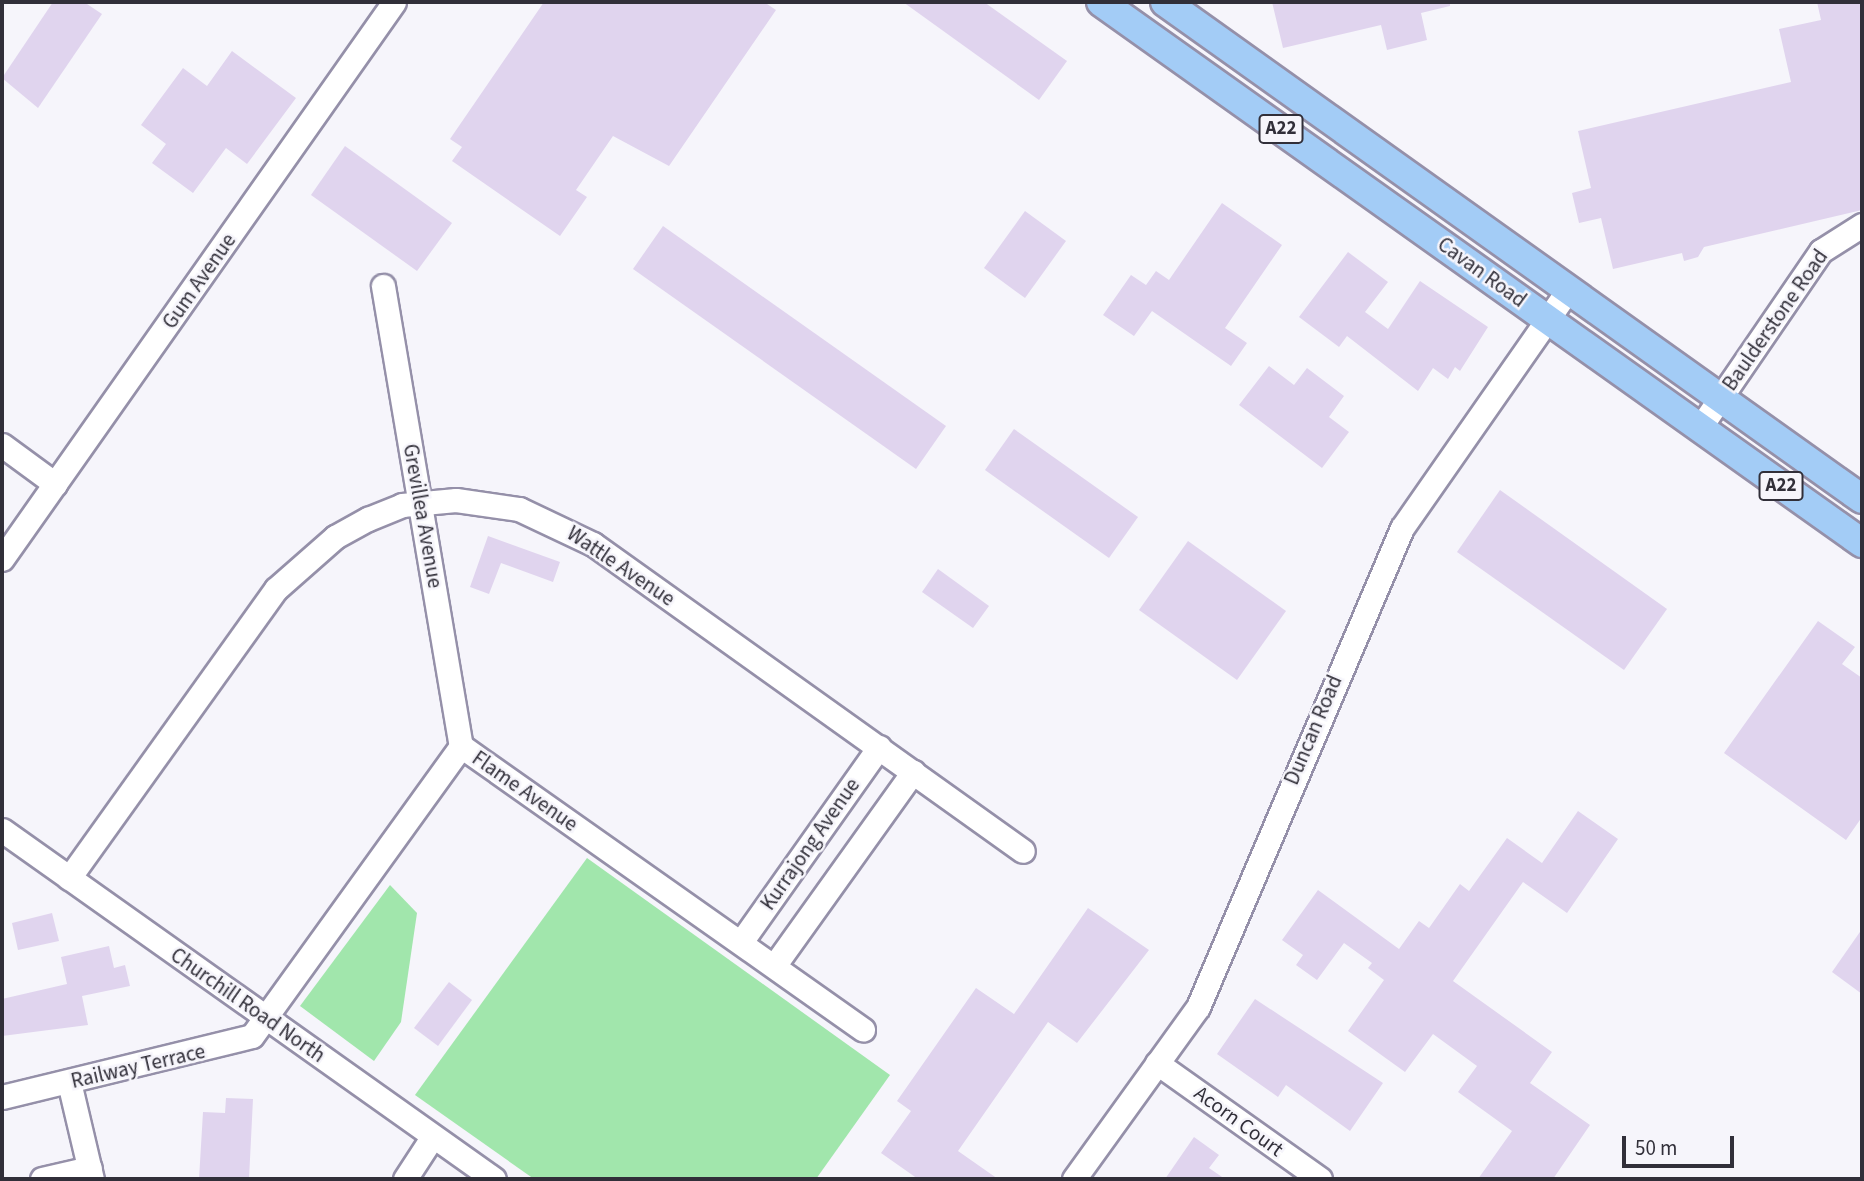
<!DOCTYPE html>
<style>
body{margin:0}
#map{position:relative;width:1864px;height:1181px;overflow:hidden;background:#f6f5fb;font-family:"Source Sans 3",sans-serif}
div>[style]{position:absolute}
.green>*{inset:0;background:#a1e6ac}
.building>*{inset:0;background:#e0d4ee}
.roads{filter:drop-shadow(2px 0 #9590a9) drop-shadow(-2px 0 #9590a9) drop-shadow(0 2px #9590a9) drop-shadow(0 -2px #9590a9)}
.minor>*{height:23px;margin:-11.5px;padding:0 11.5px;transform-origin:11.5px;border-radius:11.5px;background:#fff}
.major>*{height:28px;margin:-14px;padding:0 14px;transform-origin:14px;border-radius:14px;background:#a3ccf6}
span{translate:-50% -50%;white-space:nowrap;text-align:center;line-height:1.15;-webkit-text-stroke:5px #f6f5fb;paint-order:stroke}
.shield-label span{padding:2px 5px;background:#f6f5fb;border:2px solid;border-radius:5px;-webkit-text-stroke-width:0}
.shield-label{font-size:19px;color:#312f39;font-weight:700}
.street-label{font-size:21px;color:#312f39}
.frame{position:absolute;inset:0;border:4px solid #312f39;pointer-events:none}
.scale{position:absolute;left:1622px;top:1136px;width:112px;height:32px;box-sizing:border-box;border:4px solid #312f39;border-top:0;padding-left:9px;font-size:21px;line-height:24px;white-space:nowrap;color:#312f39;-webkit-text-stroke:5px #f6f5fb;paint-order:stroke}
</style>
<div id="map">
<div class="green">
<div style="clip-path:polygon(587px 858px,890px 1075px,816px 1179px,534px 1179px,415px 1095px)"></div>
<div style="clip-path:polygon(390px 885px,417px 913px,401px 1022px,374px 1061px,300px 1006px)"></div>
</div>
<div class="building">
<div style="clip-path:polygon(53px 2px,84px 2px,102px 14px,38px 108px,2px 78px)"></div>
<div style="clip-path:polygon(544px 2px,764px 2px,776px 10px,669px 166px,613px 136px,576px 190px,587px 197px,560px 236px,452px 161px,462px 147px,450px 139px)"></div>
<div style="clip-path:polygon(903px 2px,984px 2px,1067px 61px,1039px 100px)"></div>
<div style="clip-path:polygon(1272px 2px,1450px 2px,1450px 6px,1421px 13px,1427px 40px,1387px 50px,1381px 25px,1283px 48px)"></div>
<div style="clip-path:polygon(1817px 2px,1862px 2px,1862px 210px,1704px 247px,1698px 257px,1684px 261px,1682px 253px,1613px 269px,1601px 218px,1579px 223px,1572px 193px,1591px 188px,1578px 131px,1791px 82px,1779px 29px,1821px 20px)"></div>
<div style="clip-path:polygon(232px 51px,296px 98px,247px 164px,226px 148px,193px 193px,152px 163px,166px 144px,141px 125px,183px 68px,207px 86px)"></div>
<div style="clip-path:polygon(345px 146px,452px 223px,417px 271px,311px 195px)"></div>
<div style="clip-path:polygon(1222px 203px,1282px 245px,1225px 328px,1247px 343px,1231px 366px,1152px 311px,1134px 336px,1103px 315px,1131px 275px,1146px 285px,1156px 271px,1169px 280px)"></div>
<div style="clip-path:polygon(1025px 211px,1066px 241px,1025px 298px,984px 268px)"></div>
<div style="clip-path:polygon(663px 226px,946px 426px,916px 469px,633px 269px)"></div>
<div style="clip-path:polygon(1348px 252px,1388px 282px,1365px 312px,1388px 329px,1420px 281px,1488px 327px,1460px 371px,1455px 367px,1448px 379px,1433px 368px,1418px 391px,1347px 336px,1339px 347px,1299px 317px)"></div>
<div style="clip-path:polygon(1269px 366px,1294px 385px,1307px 368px,1344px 396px,1329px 417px,1349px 432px,1322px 468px,1239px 405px)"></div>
<div style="clip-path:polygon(1014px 429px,1138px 517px,1109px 558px,985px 470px)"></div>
<div style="clip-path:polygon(1500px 490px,1667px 609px,1624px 670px,1457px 552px)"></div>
<div style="clip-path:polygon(488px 536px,560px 562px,553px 582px,501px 563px,489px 594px,470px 587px)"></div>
<div style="clip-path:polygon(1188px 541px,1286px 611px,1237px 680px,1139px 610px)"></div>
<div style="clip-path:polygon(938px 569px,989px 606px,973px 628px,922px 592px)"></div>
<div style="clip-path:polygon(1818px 621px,1855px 647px,1842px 664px,1862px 678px,1862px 817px,1846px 840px,1724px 753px)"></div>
<div style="clip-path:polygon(1578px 811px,1618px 839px,1567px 913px,1523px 882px,1453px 981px,1552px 1052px,1530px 1083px,1590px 1125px,1553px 1179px,1478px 1179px,1512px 1131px,1458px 1092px,1477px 1066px,1433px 1034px,1405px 1072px,1348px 1031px,1384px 980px,1368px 968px,1372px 963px,1344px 943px,1317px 980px,1296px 965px,1303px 955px,1282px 940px,1318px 890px,1399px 949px,1419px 921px,1429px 928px,1460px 884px,1469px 891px,1507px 838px,1542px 863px)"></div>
<div style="clip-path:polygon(1088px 908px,1149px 950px,1077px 1043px,1048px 1022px,958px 1151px,998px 1179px,918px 1179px,881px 1153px,911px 1111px,897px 1101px,976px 988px,1014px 1014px)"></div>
<div style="clip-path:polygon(52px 913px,59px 941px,18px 950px,12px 923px)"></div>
<div style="clip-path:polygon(1862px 929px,1862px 994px,1832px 972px)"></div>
<div style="clip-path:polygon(109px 946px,114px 968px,125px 965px,130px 986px,82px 996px,88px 1025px,2px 1036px,2px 999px,67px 984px,61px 957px)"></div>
<div style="clip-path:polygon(449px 982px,472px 1000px,438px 1046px,414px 1028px)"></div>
<div style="clip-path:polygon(1255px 999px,1383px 1083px,1350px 1131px,1286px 1085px,1278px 1097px,1217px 1054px)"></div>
<div style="clip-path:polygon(226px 1098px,253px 1099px,249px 1179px,199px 1179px,203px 1112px,225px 1113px)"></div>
<div style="clip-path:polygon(1194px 1137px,1219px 1155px,1209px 1168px,1225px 1179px,1165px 1179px)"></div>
</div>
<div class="roads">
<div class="minor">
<div style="left:383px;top:286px;width:467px;rotate:80.4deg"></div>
<div style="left:1699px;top:429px;width:216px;rotate:-55.6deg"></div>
<div style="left:1821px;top:251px;width:49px;rotate:-32.4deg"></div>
<div style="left:2px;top:445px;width:66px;rotate:36.3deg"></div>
<div style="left:2px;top:559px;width:681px;rotate:-54.86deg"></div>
<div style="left:2px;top:830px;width:603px;rotate:35.35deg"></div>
<div style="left:69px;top:878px;width:355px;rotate:-54.4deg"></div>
<div style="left:276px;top:589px;width:79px;rotate:-41.4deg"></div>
<div style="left:335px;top:537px;width:38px;rotate:-29deg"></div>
<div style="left:368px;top:519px;width:37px;rotate:-22deg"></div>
<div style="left:402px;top:505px;width:54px;rotate:-5.3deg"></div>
<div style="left:456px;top:500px;width:64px;rotate:8.1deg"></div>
<div style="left:519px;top:509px;width:82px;rotate:25.3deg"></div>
<div style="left:593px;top:544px;width:528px;rotate:35.53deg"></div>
<div style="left:741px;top:942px;width:239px;rotate:-54.7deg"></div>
<div style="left:774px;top:966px;width:239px;rotate:-54.4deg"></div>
<div style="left:1157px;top:1063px;width:200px;rotate:35.4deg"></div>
<div style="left:69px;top:1082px;width:100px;rotate:76.7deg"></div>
<div style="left:2px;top:1097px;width:257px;rotate:-13.7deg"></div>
<div style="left:252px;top:1036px;width:357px;rotate:-54.2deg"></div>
<div style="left:461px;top:746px;width:492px;rotate:35.2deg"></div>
<div style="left:42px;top:1179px;width:49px;rotate:-12.9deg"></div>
<div style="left:405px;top:1179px;width:51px;rotate:-56.9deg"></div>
<div style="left:1074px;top:1179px;width:212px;rotate:-54.2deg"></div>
<div style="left:1198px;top:1007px;width:521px;rotate:-66.93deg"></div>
<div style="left:1402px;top:528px;width:290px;rotate:-55.1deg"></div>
</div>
<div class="major">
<div style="left:1101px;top:2px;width:934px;rotate:35.41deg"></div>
<div style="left:1165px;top:2px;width:856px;rotate:35.49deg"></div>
</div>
</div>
<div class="shield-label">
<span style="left:1281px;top:129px">A22</span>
<span style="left:1781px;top:486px">A22</span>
</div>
<div class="street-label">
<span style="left:1482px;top:272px;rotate:36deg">Cavan Road</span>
<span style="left:199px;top:281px;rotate:-55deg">Gum Avenue</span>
<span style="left:1775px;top:320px;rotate:-55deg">Baulderstone Road</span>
<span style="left:423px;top:516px;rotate:80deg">Grevillea Avenue</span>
<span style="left:621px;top:566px;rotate:34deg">Wattle Avenue</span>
<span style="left:1313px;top:730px;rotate:-67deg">Duncan Road</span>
<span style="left:525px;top:791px;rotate:35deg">Flame Avenue</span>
<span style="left:810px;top:844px;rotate:-55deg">Kurrajong Avenue</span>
<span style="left:248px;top:1005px;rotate:35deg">Churchill Road North</span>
<span style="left:138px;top:1066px;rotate:-13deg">Railway Terrace</span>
<span style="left:1239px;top:1121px;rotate:36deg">Acorn Court</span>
</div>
<div class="frame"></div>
<div class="scale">50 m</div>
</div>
